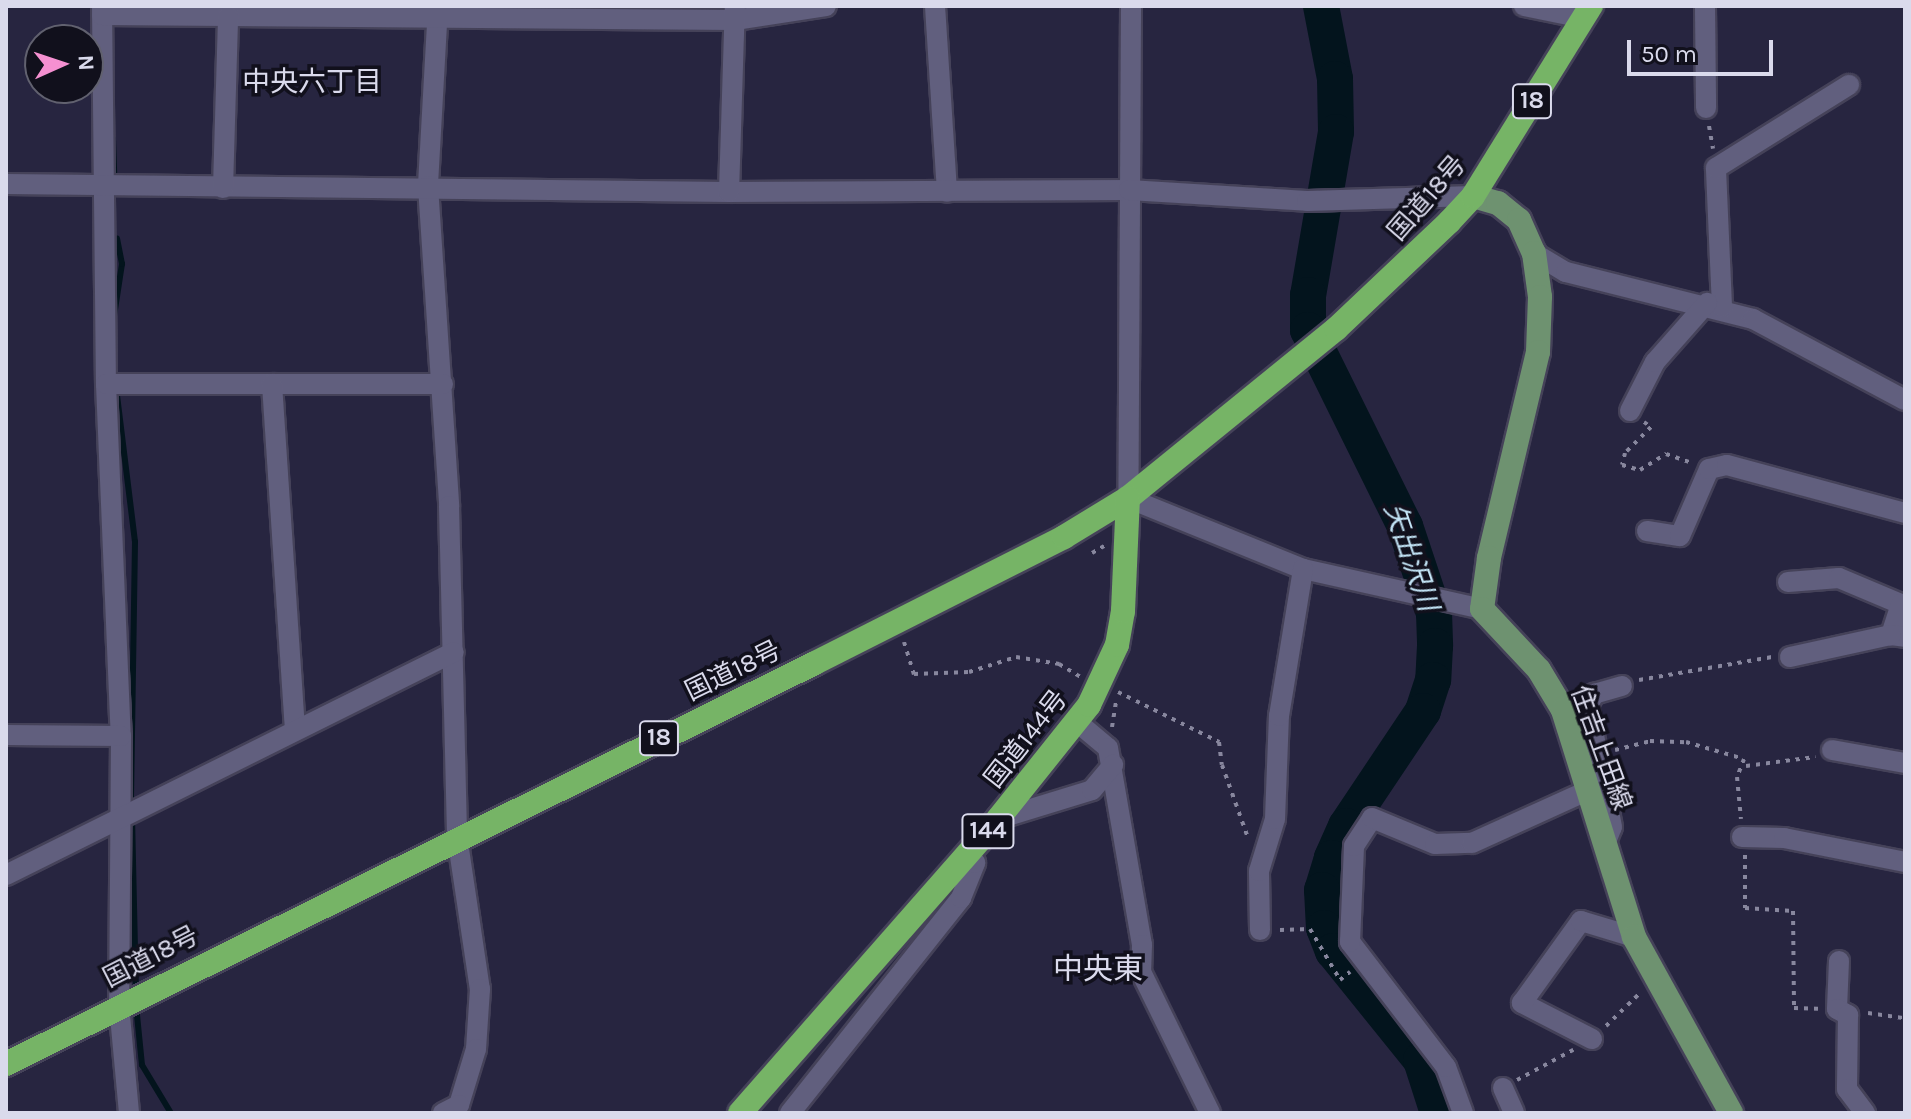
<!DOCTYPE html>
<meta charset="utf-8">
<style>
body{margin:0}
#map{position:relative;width:1911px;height:1119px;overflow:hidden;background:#272540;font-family:Karla,"Noto Sans JP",sans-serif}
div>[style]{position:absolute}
.stream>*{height:6px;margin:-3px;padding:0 3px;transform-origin:3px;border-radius:3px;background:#03141d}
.river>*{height:36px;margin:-18px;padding:0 18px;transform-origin:18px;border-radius:18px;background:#03141d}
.path>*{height:4px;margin-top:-2px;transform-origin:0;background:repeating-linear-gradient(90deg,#88879e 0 4px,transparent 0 10px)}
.roads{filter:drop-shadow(2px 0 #454259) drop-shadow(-2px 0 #454259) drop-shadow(0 2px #454259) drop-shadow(0 -2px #454259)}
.minor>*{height:20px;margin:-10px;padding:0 10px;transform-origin:10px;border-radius:10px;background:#615f7e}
.major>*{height:24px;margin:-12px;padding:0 12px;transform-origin:12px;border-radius:12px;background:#6e9270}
.highway>*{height:24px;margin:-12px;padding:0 12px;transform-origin:12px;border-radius:12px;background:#76b466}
span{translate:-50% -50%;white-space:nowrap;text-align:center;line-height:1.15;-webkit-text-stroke:7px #11101c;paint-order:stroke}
.shield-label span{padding:2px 6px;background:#11101c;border:2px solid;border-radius:6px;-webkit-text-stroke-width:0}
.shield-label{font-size:24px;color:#dadaec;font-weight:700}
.street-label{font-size:26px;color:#dadaec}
.neighbourhood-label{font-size:28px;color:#dadaec}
.water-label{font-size:28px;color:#c3e4f6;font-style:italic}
.quarter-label{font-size:30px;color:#dadaec}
.frame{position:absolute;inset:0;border:8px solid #dadaec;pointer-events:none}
.north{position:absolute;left:24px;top:24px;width:80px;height:80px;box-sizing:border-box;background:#11101c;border:2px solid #61616f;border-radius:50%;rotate:87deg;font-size:22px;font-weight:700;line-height:32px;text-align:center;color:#dadaec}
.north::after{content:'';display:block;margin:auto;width:28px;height:36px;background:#f590d1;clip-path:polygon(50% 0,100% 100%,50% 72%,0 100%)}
.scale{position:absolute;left:1627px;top:40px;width:146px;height:36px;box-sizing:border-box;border:4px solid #dadaec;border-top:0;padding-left:10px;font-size:24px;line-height:28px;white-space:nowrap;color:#dadaec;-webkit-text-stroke:6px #11101c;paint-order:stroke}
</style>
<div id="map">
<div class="stream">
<div style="left:113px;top:139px;width:33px;rotate:88deg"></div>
<div style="left:114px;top:316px;width:53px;rotate:-81.3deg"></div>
<div style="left:122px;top:264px;width:26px;rotate:-101deg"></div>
<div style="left:116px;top:387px;width:156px;rotate:83deg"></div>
<div style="left:135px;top:542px;width:264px;rotate:90.9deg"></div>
<div style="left:132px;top:817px;width:177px;rotate:88.7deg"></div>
<div style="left:136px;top:1005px;width:60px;rotate:84.3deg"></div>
<div style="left:142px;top:1065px;width:56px;rotate:58.9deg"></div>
</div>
<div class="river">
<div style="left:1321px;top:6px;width:74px;rotate:79.1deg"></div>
<div style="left:1335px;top:79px;width:53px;rotate:88.9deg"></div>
<div style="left:1336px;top:132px;width:165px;rotate:99.7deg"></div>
<div style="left:1308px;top:295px;width:35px;rotate:90deg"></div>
<div style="left:1308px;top:330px;width:219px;rotate:63.7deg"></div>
<div style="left:1405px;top:526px;width:92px;rotate:71.6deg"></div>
<div style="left:1434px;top:613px;width:33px;rotate:88deg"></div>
<div style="left:1435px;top:646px;width:34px;rotate:93deg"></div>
<div style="left:1433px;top:680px;width:33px;rotate:108deg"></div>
<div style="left:1423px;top:711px;width:138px;rotate:123.8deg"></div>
<div style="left:1346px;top:826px;width:35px;rotate:114deg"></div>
<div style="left:1332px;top:858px;width:34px;rotate:107deg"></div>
<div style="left:1322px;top:890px;width:38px;rotate:87deg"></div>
<div style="left:1324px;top:928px;width:25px;rotate:69deg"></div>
<div style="left:1333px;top:951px;width:140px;rotate:51.1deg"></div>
<div style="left:1421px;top:1060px;width:56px;rotate:72.2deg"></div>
</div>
<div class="path">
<div style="left:1709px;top:126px;width:23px;rotate:80deg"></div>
<div style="left:1644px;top:422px;width:9px;rotate:36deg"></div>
<div style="left:1651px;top:427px;width:37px;rotate:135deg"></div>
<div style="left:1625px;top:453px;width:12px;rotate:104deg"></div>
<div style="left:1622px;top:465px;width:19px;rotate:16deg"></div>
<div style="left:1640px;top:470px;width:31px;rotate:-32deg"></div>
<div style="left:1666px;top:454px;width:28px;rotate:19deg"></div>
<div style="left:1092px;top:553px;width:14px;rotate:-30deg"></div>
<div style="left:904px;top:642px;width:34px;rotate:73deg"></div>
<div style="left:914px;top:674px;width:55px;rotate:-2.1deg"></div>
<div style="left:969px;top:672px;width:49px;rotate:-17.7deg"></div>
<div style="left:1016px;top:657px;width:44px;rotate:9.2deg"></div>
<div style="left:1059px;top:664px;width:26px;rotate:31deg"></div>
<div style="left:1639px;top:680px;width:135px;rotate:-9.8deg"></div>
<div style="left:1118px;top:692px;width:113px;rotate:26.3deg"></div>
<div style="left:1219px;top:742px;width:23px;rotate:83deg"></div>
<div style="left:1222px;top:765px;width:77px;rotate:70.4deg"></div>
<div style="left:1112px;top:727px;width:26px;rotate:-81deg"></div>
<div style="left:1615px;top:750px;width:36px;rotate:-14deg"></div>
<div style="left:1650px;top:741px;width:36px;rotate:2deg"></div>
<div style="left:1686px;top:742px;width:60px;rotate:16.3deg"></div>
<div style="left:1744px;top:759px;width:19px;rotate:111deg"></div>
<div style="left:1737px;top:777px;width:42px;rotate:84.6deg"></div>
<div style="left:1746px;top:766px;width:70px;rotate:-7.4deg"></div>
<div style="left:1745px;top:855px;width:53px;rotate:90deg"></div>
<div style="left:1745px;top:908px;width:48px;rotate:3.6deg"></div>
<div style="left:1793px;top:911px;width:97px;rotate:89.4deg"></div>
<div style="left:1794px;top:1008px;width:24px;rotate:2deg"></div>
<div style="left:1280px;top:930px;width:30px;rotate:-2deg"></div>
<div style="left:1310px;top:929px;width:59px;rotate:59.5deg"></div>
<div style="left:1340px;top:980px;width:13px;rotate:-39deg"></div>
<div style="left:1868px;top:1013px;width:37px;rotate:8deg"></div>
<div style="left:1606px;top:1026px;width:46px;rotate:-44.1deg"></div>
<div style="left:1517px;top:1080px;width:64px;rotate:-28.2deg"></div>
</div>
<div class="roads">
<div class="minor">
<div style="left:102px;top:6px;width:378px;rotate:89.4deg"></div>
<div style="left:106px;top:384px;width:352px;rotate:87.6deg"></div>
<div style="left:121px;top:736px;width:269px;rotate:90.4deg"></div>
<div style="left:119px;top:1005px;width:108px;rotate:84.7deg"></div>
<div style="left:438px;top:6px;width:180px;rotate:93.2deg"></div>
<div style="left:428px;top:186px;width:321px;rotate:86.2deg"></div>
<div style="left:449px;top:506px;width:330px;rotate:88.6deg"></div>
<div style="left:457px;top:836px;width:155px;rotate:81.5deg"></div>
<div style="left:480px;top:989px;width:60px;rotate:93.8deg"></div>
<div style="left:476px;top:1049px;width:59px;rotate:106.9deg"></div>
<div style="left:459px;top:1105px;width:18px;rotate:153deg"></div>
<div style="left:935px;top:6px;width:186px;rotate:86.3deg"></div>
<div style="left:1131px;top:6px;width:492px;rotate:90.3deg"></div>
<div style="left:1128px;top:498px;width:189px;rotate:22.1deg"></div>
<div style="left:1303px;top:569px;width:183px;rotate:12.6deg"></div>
<div style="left:1524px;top:6px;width:60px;rotate:11.5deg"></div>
<div style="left:1705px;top:6px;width:102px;rotate:89.4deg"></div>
<div style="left:102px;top:15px;width:633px;rotate:0.45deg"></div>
<div style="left:735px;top:20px;width:92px;rotate:-8.7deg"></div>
<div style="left:6px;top:184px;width:723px;rotate:0.63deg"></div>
<div style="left:729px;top:192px;width:400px;rotate:-0.3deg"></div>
<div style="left:1129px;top:190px;width:178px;rotate:3.5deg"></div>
<div style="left:1307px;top:201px;width:166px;rotate:-1.7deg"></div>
<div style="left:223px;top:188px;width:172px;rotate:-88.3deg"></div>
<div style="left:729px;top:192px;width:186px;rotate:-88.2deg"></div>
<div style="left:1534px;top:253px;width:37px;rotate:31deg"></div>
<div style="left:1566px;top:272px;width:193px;rotate:14.1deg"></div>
<div style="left:1753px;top:319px;width:172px;rotate:28.1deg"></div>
<div style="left:1722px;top:307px;width:139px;rotate:-92.5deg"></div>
<div style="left:1716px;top:168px;width:157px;rotate:-32deg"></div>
<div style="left:106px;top:384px;width:337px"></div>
<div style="left:272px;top:384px;width:345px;rotate:86.2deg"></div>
<div style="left:1630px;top:411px;width:55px;rotate:-63deg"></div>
<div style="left:1655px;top:362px;width:79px;rotate:-48.6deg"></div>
<div style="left:1647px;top:531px;width:33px;rotate:9deg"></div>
<div style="left:1680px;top:536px;width:73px;rotate:-66.6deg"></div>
<div style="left:1709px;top:469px;width:18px;rotate:-13deg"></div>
<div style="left:1727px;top:465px;width:184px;rotate:15.1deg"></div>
<div style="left:1788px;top:582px;width:51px;rotate:-4.5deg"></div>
<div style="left:1839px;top:578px;width:67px;rotate:22.8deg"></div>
<div style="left:1901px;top:604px;width:33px;rotate:108deg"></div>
<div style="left:1891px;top:635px;width:14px;rotate:8deg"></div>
<div style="left:1790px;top:657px;width:103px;rotate:-12.3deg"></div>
<div style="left:1077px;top:722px;width:40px;rotate:40deg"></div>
<div style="left:1108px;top:748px;width:200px;rotate:80.2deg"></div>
<div style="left:1142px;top:945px;width:27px;rotate:92deg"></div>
<div style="left:1141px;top:972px;width:157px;rotate:63.9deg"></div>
<div style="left:6px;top:735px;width:115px;rotate:0.5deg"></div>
<div style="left:1832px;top:750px;width:74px;rotate:10.1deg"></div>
<div style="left:998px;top:819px;width:98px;rotate:-17.1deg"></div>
<div style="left:1092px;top:790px;width:33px;rotate:-50deg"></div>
<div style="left:1742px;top:837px;width:42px;rotate:1.4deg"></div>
<div style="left:1784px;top:838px;width:123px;rotate:11.2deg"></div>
<div style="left:1605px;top:844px;width:18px;rotate:-68deg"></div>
<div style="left:1612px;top:827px;width:124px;rotate:-101.1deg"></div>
<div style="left:1588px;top:705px;width:13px;rotate:-61deg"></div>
<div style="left:1594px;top:694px;width:29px;rotate:-16deg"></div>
<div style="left:6px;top:875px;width:500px;rotate:-26.46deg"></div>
<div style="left:1260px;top:930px;width:59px;rotate:-91deg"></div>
<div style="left:1259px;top:871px;width:54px;rotate:-72.9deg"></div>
<div style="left:1275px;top:819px;width:103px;rotate:-87.8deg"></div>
<div style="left:1279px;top:716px;width:149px;rotate:-80.7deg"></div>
<div style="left:1839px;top:961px;width:48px;rotate:92.4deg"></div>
<div style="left:1837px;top:1009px;width:13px;rotate:29deg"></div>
<div style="left:1848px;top:1015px;width:74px;rotate:90.8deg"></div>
<div style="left:1847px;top:1089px;width:30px;rotate:53deg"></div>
<div style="left:1592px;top:1039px;width:79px;rotate:-152.8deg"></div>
<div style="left:1522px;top:1003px;width:101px;rotate:-54.3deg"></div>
<div style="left:1581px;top:921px;width:55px;rotate:16.8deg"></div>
<div style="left:1503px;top:1088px;width:27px;rotate:66deg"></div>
<div style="left:790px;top:1113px;width:275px;rotate:-51.5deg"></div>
<div style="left:961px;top:898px;width:38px;rotate:-68deg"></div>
<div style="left:975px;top:863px;width:11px;rotate:-128deg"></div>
<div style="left:1463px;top:1113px;width:49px;rotate:-110.3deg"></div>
<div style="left:1446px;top:1067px;width:158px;rotate:-127.5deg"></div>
<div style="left:1350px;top:942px;width:96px;rotate:-87.6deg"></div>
<div style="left:1354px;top:846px;width:33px;rotate:-57deg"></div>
<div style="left:1372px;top:818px;width:68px;rotate:22.4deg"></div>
<div style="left:1435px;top:844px;width:37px;rotate:-2deg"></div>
<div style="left:1472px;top:843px;width:128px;rotate:-24.4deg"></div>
</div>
<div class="major">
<div style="left:1473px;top:196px;width:26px;rotate:16deg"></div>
<div style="left:1498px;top:203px;width:27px;rotate:39deg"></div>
<div style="left:1519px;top:220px;width:36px;rotate:66deg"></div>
<div style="left:1534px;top:253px;width:44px;rotate:82.2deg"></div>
<div style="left:1540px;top:297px;width:55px;rotate:92.1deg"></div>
<div style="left:1538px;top:352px;width:212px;rotate:103.4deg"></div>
<div style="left:1489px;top:558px;width:51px;rotate:97.8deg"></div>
<div style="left:1482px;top:609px;width:83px;rotate:46.9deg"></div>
<div style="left:1539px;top:670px;width:47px;rotate:59deg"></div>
<div style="left:1563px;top:710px;width:238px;rotate:72.6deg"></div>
<div style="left:1634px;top:937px;width:201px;rotate:61.1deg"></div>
</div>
<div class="highway">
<div style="left:6px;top:1064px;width:901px;rotate:-26.37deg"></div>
<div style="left:813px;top:664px;width:281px;rotate:-26.8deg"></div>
<div style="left:1064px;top:537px;width:75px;rotate:-31.4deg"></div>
<div style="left:1128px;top:498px;width:268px;rotate:-39.1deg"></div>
<div style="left:1336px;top:329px;width:156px;rotate:-43.4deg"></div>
<div style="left:1449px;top:222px;width:35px;rotate:-47deg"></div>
<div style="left:1473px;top:196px;width:224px;rotate:-58.2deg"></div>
<div style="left:740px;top:1113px;width:391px;rotate:-48.7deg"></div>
<div style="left:998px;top:819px;width:146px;rotate:-51.4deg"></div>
<div style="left:1089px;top:705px;width:66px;rotate:-65deg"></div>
<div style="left:1117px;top:645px;width:35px;rotate:-80deg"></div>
<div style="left:1123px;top:611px;width:113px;rotate:-87.5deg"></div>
</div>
</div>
<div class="shield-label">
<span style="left:1532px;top:101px">18</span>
<span style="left:659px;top:738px">18</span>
<span style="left:988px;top:831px">144</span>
</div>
<div class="street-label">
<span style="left:1427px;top:198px;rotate:-49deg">国道18号</span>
<span style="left:733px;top:671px;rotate:-26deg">国道18号</span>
<span style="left:1026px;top:739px;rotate:-52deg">国道144号</span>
<span style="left:1601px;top:748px;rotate:70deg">住吉上田線</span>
<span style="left:151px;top:957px;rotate:-27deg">国道18号</span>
</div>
<div class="neighbourhood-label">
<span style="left:312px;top:82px">中央六丁目</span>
</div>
<div class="water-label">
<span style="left:1411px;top:557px;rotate:71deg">矢出沢川</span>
</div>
<div class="quarter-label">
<span style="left:1098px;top:969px">中央東</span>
</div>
<div class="frame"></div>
<div class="north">N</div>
<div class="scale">50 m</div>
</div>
